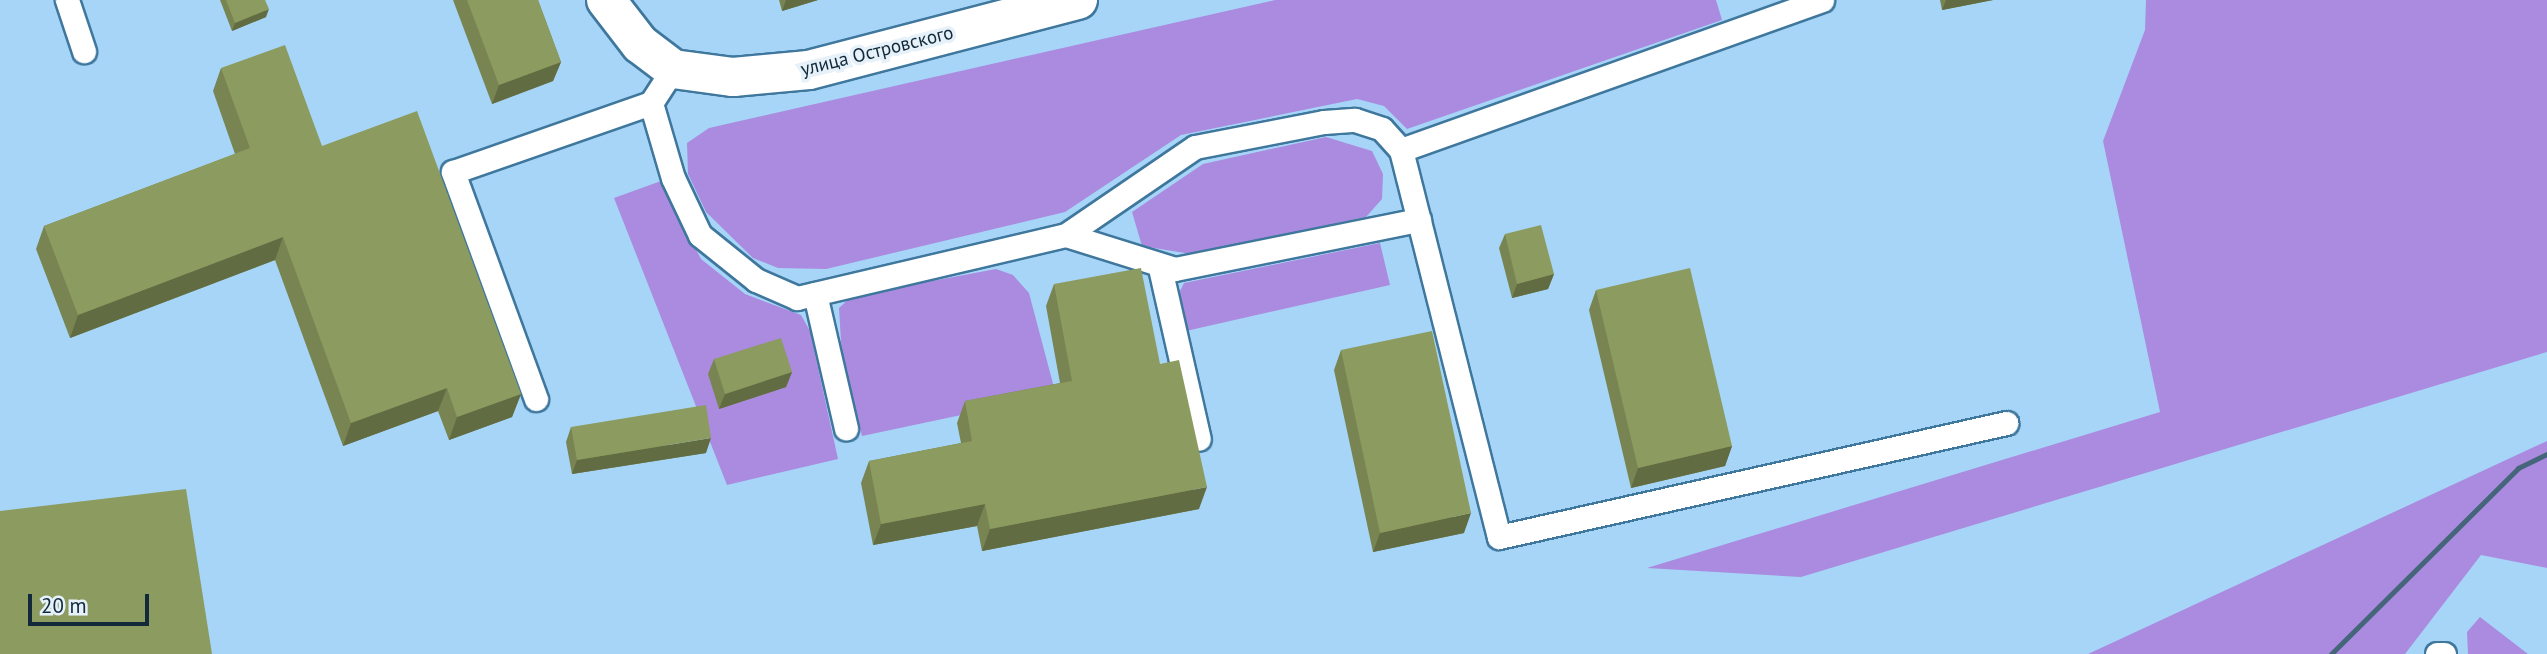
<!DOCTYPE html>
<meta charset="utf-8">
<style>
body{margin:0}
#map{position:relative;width:2547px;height:654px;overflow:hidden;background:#a7d5f7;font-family:"PT Sans",sans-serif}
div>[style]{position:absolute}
.green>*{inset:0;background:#aa8bdf}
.roads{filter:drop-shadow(2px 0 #3f779d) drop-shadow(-2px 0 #3f779d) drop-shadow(0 2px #3f779d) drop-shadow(0 -2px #3f779d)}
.service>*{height:23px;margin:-11.5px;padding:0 11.5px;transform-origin:11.5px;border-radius:11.5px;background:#fff}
.minor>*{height:38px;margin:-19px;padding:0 19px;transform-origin:19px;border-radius:19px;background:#fff}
.rail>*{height:5px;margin:-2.5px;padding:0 2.5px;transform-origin:2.5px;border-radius:2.5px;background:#45657b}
.wall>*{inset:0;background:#788552}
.shaded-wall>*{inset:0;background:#626c42}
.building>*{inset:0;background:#8c9b5f}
span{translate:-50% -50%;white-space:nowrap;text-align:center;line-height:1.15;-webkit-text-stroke:7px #e6f1fa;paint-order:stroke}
.street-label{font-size:19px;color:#112939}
.scale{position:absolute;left:28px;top:594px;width:121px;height:32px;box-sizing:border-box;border:4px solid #112939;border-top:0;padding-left:9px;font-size:21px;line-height:24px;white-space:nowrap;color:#112939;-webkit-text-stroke:5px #e6f1fa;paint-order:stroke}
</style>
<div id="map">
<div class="green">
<div style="clip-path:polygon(1275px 0,1716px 0,1722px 20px,1407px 129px,1384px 106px,1357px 99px,1181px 135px,1065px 212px,826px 269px,778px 268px,753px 258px,706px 212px,688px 174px,687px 143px,709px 128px)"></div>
<div style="clip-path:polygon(2146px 0,2547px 0,2547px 352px,1801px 577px,1647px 568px,2160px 412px,2103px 141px,2145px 30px)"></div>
<div style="clip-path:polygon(1326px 137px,1372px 151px,1383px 174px,1382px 199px,1366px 217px,1191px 254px,1142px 246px,1132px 212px,1203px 164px)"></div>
<div style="clip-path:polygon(661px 181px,701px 259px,745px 294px,801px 315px,810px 331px,838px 459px,727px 485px,614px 198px)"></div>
<div style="clip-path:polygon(1380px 243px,1390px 285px,1186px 331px,1178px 295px,1184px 283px)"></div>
<div style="clip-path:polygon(996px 269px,1013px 275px,1029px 293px,1056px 395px,862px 436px,842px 358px,839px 308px,852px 296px)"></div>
<div style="clip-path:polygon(2547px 441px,2547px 568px,2481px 555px,2405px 654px,2088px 654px)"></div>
<div style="clip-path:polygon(2480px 617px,2528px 654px,2468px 654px,2467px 632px)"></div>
</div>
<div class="roads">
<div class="service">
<div style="left:67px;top:0;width:54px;rotate:71.6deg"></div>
<div style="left:651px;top:103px;width:78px;rotate:73.7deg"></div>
<div style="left:673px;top:178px;width:63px;rotate:64.7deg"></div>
<div style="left:700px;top:235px;width:72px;rotate:38.8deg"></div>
<div style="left:756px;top:280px;width:45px;rotate:23.7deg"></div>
<div style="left:797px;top:298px;width:276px;rotate:-13.2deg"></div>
<div style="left:1066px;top:235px;width:156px;rotate:-34.3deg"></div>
<div style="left:1195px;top:147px;width:131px;rotate:-11deg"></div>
<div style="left:1324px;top:122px;width:31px;rotate:-4deg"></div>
<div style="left:1355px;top:120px;width:28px;rotate:18deg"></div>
<div style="left:1382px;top:129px;width:28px;rotate:48deg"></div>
<div style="left:1401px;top:150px;width:399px;rotate:75.8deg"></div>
<div style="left:1499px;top:537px;width:520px;rotate:-12.67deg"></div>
<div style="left:1401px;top:150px;width:447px;rotate:-19.6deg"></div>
<div style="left:1066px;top:235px;width:114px;rotate:17.3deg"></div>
<div style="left:1175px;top:269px;width:249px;rotate:-11.4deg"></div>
<div style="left:1160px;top:268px;width:175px;rotate:77.2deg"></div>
<div style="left:815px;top:294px;width:138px;rotate:77deg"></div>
<div style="left:536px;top:399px;width:242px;rotate:-110.1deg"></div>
<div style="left:453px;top:172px;width:210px;rotate:-19.2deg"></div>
<div style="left:651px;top:103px;width:40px;rotate:-57.1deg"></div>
<div style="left:2437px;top:654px;width:7px"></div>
</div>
<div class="minor">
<div style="left:606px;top:0;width:56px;rotate:52.3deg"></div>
<div style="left:640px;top:44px;width:41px;rotate:37.1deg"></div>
<div style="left:673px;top:69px;width:61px;rotate:7.6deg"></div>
<div style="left:733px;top:77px;width:76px;rotate:-5.3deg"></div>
<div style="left:809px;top:70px;width:278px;rotate:-14.6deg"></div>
</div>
</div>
<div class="rail">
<div style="left:2331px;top:654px;width:264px;rotate:-44.8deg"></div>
<div style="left:2518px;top:468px;width:32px;rotate:-26deg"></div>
</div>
<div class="wall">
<div style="clip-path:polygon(220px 0,265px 0,266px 17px,232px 31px)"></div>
<div style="clip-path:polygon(453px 0,538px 0,561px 62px,553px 81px,492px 104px)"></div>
<div style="clip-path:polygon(779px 0,818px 0,782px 11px)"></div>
<div style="clip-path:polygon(1940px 0,1993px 0,1942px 10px)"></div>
<div style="clip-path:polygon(221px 68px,322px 146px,521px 394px,512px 417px,449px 440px,438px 411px,343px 446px,275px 260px,70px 338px,36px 249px,44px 226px,235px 154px,213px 91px)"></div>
<div style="clip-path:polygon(1505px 234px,1554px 274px,1548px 289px,1512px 298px,1499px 248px)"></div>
<div style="clip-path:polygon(1054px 284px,1160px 364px,1199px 509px,982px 551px,977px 526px,873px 545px,861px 483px,869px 461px,961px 443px,957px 423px,965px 401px,1060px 383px,1046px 306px)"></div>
<div style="clip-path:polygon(1596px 290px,1732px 446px,1725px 466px,1631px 488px,1589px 310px)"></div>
<div style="clip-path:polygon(1341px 350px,1464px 533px,1373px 552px,1334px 370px)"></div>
<div style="clip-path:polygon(714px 359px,792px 372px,786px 387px,719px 409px,708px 374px)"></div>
<div style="clip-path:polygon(571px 427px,706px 453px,572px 474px,566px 442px)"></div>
</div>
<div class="shaded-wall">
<div style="clip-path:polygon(786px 0,818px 0,782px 11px)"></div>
<div style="clip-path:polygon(1946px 0,1993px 0,1942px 10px)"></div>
<div style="clip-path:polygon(269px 9px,266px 17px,232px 31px,235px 23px)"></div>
<div style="clip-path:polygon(561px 62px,553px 81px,492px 104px,499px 85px)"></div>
<div style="clip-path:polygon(283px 237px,275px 260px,70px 338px,78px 315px)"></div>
<div style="clip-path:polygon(1554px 274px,1548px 289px,1512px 298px,1517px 284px)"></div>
<div style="clip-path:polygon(792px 372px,786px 387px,719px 409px,725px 394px)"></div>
<div style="clip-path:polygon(447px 388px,438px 411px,343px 446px,351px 423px)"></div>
<div style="clip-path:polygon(521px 394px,512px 417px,449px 440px,457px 417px)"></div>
<div style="clip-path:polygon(711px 438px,706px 453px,572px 474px,577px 460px)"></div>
<div style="clip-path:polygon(1732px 446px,1725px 466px,1631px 488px,1638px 468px)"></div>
<div style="clip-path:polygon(1207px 487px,1199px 509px,982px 551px,990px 529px)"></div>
<div style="clip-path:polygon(985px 504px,977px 526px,873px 545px,881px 524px)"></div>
<div style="clip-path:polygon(1471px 513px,1464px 533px,1373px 552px,1380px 533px)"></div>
</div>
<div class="building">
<div style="clip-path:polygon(226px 0,265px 0,269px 9px,235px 23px)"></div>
<div style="clip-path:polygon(467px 0,538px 0,561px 62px,499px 85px)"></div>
<div style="clip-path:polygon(285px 45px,322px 146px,417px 111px,521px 394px,457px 417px,447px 388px,351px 423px,283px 237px,78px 315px,44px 226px,250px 148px,221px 68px)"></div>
<div style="clip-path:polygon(1541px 225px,1554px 274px,1517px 284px,1505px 234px)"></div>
<div style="clip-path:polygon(1141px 268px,1160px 364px,1179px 360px,1207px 487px,990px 529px,985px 504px,881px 524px,869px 461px,972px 441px,965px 401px,1072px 381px,1054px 284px)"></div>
<div style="clip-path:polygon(1690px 268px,1732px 446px,1638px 468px,1596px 290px)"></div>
<div style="clip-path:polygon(1432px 331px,1471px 513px,1380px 533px,1341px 350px)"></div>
<div style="clip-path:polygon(781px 338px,792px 372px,725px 394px,714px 359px)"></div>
<div style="clip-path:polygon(706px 405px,711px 438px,577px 460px,571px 427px)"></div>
<div style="clip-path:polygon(186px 489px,212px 654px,0 654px,0 511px)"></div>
</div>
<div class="street-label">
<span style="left:877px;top:51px;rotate:-14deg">улица Островского</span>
</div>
<div class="scale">20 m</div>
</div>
